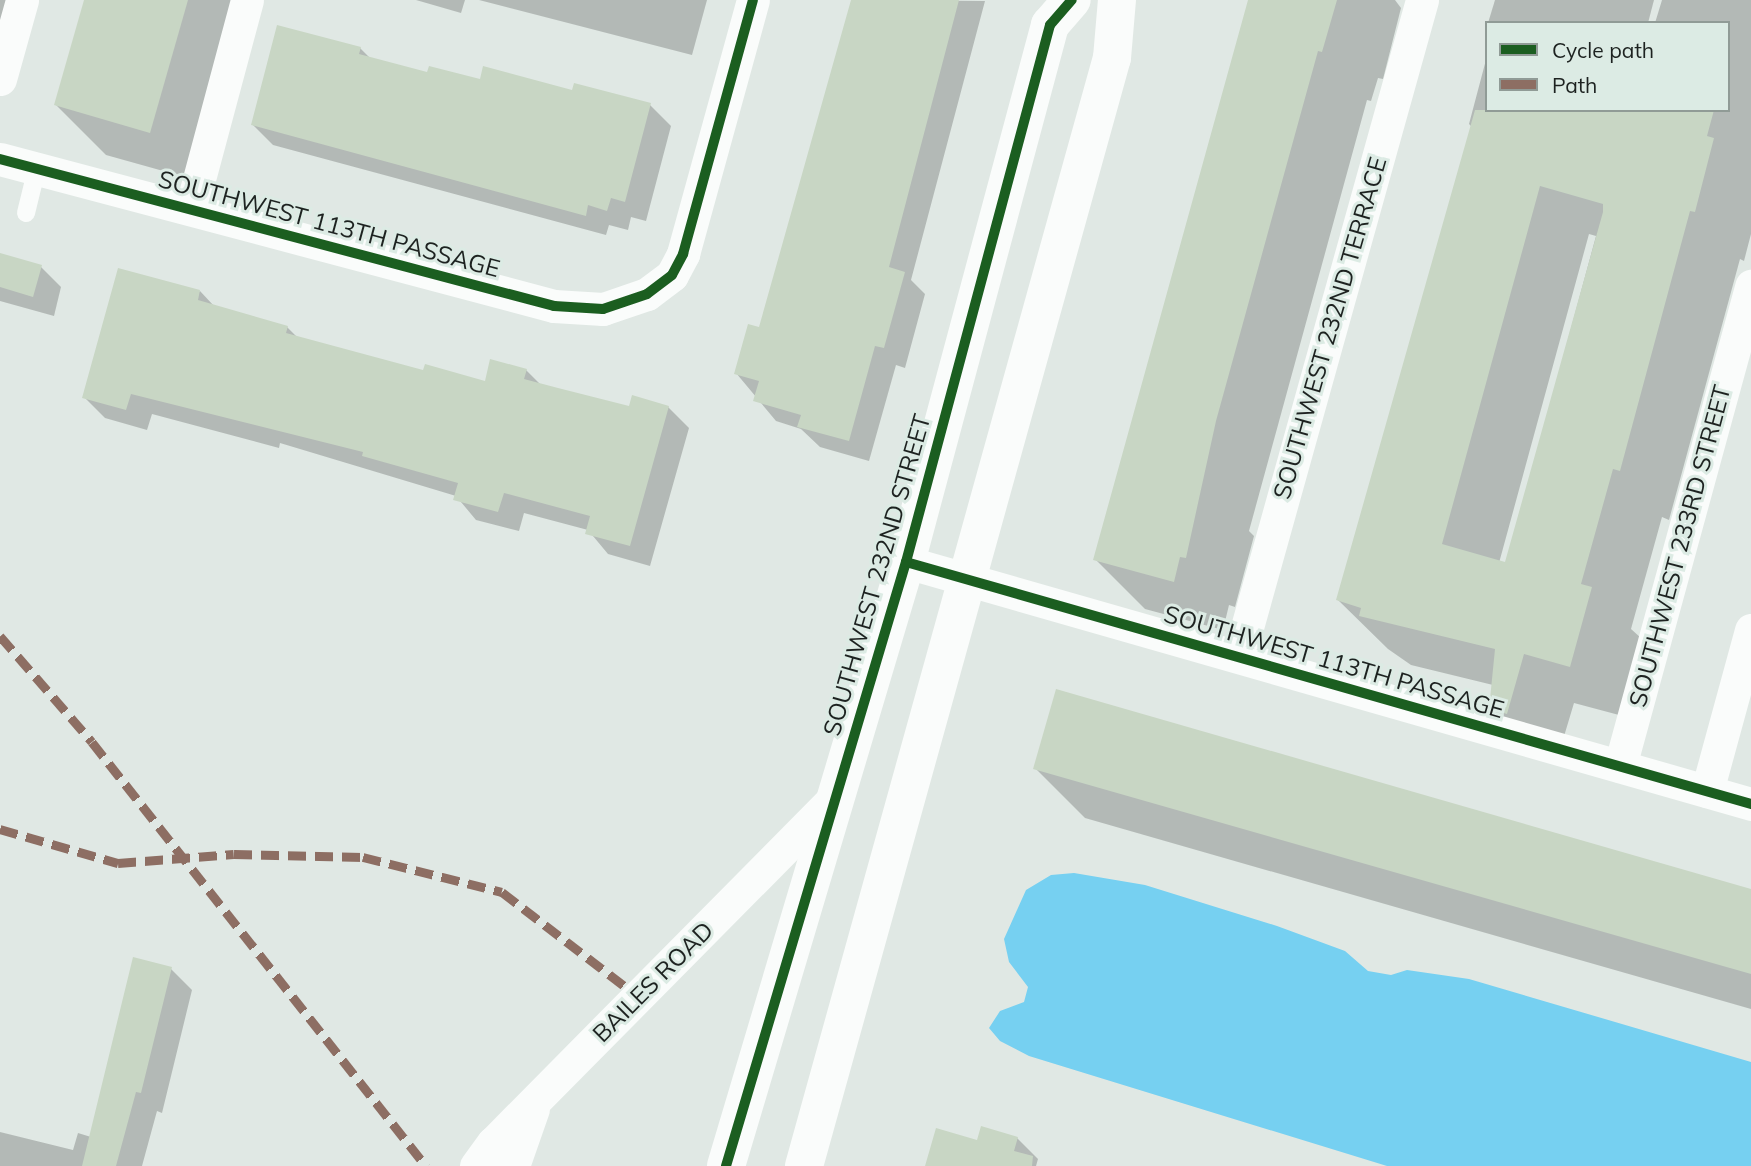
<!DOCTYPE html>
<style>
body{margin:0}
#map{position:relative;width:1751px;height:1166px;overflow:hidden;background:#e0e8e4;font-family:Mulish,sans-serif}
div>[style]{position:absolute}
.water>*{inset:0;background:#76d0f1}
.shadow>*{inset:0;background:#0003}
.building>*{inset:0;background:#c8d6c4}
.lane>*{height:18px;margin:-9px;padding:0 9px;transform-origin:9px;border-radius:9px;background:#fafcfb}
.street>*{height:33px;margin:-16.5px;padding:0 16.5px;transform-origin:16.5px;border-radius:16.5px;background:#fafcfb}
.secondary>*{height:38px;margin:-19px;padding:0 19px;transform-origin:19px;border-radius:19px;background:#fafcfb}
.quiet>*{height:9px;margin-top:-4.5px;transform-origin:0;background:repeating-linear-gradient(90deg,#8d6e63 0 18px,transparent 0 27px)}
.cycleway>*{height:10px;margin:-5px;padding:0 5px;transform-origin:5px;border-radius:5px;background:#1b5e20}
span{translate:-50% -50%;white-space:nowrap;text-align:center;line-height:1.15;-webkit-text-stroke:6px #dcebe4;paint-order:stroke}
.street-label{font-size:24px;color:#1d2220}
.legend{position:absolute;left:1485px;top:21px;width:245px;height:91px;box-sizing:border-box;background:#dcebe4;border:2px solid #909b96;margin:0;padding:9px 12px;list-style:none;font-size:21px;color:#1d2220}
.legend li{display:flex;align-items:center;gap:14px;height:35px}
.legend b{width:35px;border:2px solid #909b96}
</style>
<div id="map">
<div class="water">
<div style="clip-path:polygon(1074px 873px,1145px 885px,1277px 926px,1345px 951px,1368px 971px,1391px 975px,1407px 970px,1469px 979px,1751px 1062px,1751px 1166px,1387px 1166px,1029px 1056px,1000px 1041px,989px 1028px,1000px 1011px,1024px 1002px,1028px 987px,1009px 962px,1004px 939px,1026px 890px,1051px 875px)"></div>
</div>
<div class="shadow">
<div style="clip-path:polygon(0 0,7px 0,0 24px)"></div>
<div style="clip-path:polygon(86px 0,251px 0,199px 181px,106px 155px,56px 105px)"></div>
<div style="clip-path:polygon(416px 0,465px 0,461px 13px)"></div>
<div style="clip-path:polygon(479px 0,707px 0,692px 55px)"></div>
<div style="clip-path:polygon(853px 0,985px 1px,911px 280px,925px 294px,905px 368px,896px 365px,869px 461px,820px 447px,801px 429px,776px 421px,736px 373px,760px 329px)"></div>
<div style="clip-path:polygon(1250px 0,1395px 0,1401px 8px,1383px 79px,1378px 78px,1371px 101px,1367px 100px,1249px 531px,1254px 536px,1235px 607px,1229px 605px,1223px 630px,1145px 609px,1095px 559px)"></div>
<div style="clip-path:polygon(1495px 0,1654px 0,1648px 23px,1488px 23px)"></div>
<div style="clip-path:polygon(evenodd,1662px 0,1751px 0,1751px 234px,1744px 261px,1740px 259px,1669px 520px,1662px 517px,1631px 629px,1641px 638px,1619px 715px,1574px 703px,1556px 763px,1541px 758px,1491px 708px,1493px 685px,1411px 665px,1388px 649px,1338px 600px,1472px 127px,1469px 124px,1487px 56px,1487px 110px,1728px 110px,1728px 23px,1655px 23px,1662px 0,1589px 234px,1596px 236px,1507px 565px,1499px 563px,1589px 234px)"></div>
<div style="clip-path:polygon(360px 48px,371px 59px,429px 74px,650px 105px,671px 126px,646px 221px,631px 217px,628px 230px,609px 225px,606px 235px,273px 145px,253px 125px)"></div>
<div style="clip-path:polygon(0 255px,41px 267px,61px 287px,54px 316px,0 301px)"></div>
<div style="clip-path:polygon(200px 291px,214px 306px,287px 327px,297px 337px,424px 372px,486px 383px,526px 370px,541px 385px,630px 409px,668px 407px,689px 428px,650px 566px,608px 554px,588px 530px,524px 513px,519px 531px,476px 520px,456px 496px,280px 443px,279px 448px,152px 414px,147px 430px,105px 418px,84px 397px)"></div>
<div style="clip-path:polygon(1035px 768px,1751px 891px,1751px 1009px,1085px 818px)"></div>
<div style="clip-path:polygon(171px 969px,192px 990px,162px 1113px,157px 1111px,142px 1166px,0 1166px,0 1132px,73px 1150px,78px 1133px,91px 1137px)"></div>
<div style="clip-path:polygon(1017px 1138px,1038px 1159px,1036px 1166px,927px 1166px,979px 1142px)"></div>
</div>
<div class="building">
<div style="clip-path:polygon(84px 0,188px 0,150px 133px,54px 105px)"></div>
<div style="clip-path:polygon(851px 0,959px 0,889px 267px,905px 272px,884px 348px,875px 346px,849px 441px,797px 427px,801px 415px,753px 401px,759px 381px,734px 374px,748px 324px,759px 327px)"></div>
<div style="clip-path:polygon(1248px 0,1337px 0,1322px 52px,1318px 51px,1216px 421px,1186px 558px,1180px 557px,1174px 582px,1093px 560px)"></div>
<div style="clip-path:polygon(277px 25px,361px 47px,359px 54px,427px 72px,429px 66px,480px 79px,483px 66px,572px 90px,574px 83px,651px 103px,625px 202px,611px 198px,607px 211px,588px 205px,586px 216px,251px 125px)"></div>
<div style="clip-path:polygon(evenodd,1475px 110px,1714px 110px,1707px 136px,1714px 138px,1695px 212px,1690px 211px,1620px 471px,1613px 469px,1581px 584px,1592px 587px,1570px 667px,1524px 654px,1507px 714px,1489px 709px,1495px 649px,1359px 616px,1361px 608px,1336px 600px,1475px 110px,1540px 186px,1603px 204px,1603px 212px,1505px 562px,1442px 544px,1540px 186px)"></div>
<div style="clip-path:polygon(0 253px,42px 265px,33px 297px,0 287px)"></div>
<div style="clip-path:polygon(118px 268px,200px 290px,198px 300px,288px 326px,286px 333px,423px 370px,425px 364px,485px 381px,490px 359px,527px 369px,524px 379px,558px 388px,629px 406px,632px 395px,669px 406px,630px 546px,585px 534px,590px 516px,504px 493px,498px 512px,453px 500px,458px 483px,362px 456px,363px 452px,131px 394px,126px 410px,82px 398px)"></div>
<div style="clip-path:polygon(1056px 689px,1751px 889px,1751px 974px,1033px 769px)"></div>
<div style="clip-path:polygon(133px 957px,172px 967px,141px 1093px,136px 1092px,116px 1166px,82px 1166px)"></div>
<div style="clip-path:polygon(981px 1126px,1018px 1137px,1014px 1151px,1033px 1156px,1032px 1166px,925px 1166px,936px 1128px,977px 1140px)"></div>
</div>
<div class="lane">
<div style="left:26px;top:213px;width:46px;rotate:-76.3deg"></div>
</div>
<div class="street">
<div style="left:0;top:79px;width:82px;rotate:-74.4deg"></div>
<div style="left:0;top:159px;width:573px;rotate:14.86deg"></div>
<div style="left:554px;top:306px;width:49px;rotate:3.5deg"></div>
<div style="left:603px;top:309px;width:46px;rotate:-18.8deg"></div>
<div style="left:647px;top:294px;width:31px;rotate:-37deg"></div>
<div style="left:672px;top:275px;width:24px;rotate:-62deg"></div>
<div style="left:683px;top:254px;width:263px;rotate:-74.6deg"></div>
<div style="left:191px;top:209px;width:216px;rotate:-75deg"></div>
<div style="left:906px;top:562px;width:879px;rotate:15.98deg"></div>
<div style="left:1239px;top:656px;width:681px;rotate:-74.41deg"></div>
<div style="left:1620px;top:766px;width:498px;rotate:-74.7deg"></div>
<div style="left:1707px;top:791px;width:167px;rotate:-74.7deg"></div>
<div style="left:476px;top:1166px;width:29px;rotate:-54deg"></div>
<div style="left:493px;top:1143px;width:482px;rotate:-45.3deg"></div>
<div style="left:513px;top:1166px;width:60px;rotate:-70.7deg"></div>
</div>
<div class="secondary">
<div style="left:726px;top:1166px;width:630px;rotate:-73.41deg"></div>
<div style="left:906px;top:562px;width:556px;rotate:-74.99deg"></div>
<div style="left:1050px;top:25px;width:33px;rotate:-49deg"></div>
<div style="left:804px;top:1166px;width:1150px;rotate:-74.47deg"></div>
<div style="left:1112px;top:58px;width:58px;rotate:-85.1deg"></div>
</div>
<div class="quiet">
<div style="left:0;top:636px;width:140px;rotate:49deg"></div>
<div style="left:92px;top:742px;width:540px;rotate:51.77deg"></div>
<div style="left:0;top:829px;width:123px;rotate:16.1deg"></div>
<div style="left:118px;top:863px;width:116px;rotate:-4.4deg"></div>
<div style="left:234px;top:854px;width:129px;rotate:1.3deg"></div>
<div style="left:363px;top:857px;width:143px;rotate:14.1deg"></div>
<div style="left:502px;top:892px;width:173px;rotate:37.5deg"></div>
</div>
<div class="cycleway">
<div style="left:0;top:159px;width:573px;rotate:14.86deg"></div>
<div style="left:554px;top:306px;width:49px;rotate:3.5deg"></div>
<div style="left:603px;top:309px;width:46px;rotate:-18.8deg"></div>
<div style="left:647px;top:294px;width:31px;rotate:-37deg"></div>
<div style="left:672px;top:275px;width:24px;rotate:-62deg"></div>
<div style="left:683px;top:254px;width:263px;rotate:-74.6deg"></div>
<div style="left:906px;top:562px;width:879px;rotate:15.98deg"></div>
<div style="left:726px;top:1166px;width:630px;rotate:-73.41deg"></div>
<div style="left:906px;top:562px;width:556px;rotate:-74.99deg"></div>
<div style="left:1050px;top:25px;width:33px;rotate:-49deg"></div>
</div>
<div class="street-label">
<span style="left:329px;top:224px;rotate:15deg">SOUTHWEST 113TH PASSAGE</span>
<span style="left:1330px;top:328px;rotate:-74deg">SOUTHWEST 232ND TERRACE</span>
<span style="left:1680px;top:546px;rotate:-75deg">SOUTHWEST 233RD STREET</span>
<span style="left:877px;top:575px;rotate:-74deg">SOUTHWEST 232ND STREET</span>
<span style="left:1334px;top:662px;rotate:16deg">SOUTHWEST 113TH PASSAGE</span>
<span style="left:653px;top:982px;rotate:-45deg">BAILES ROAD</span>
</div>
<ul class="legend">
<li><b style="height:9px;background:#1b5e20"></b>Cycle path</li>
<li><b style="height:9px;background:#8d6e63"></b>Path</li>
</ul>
</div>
